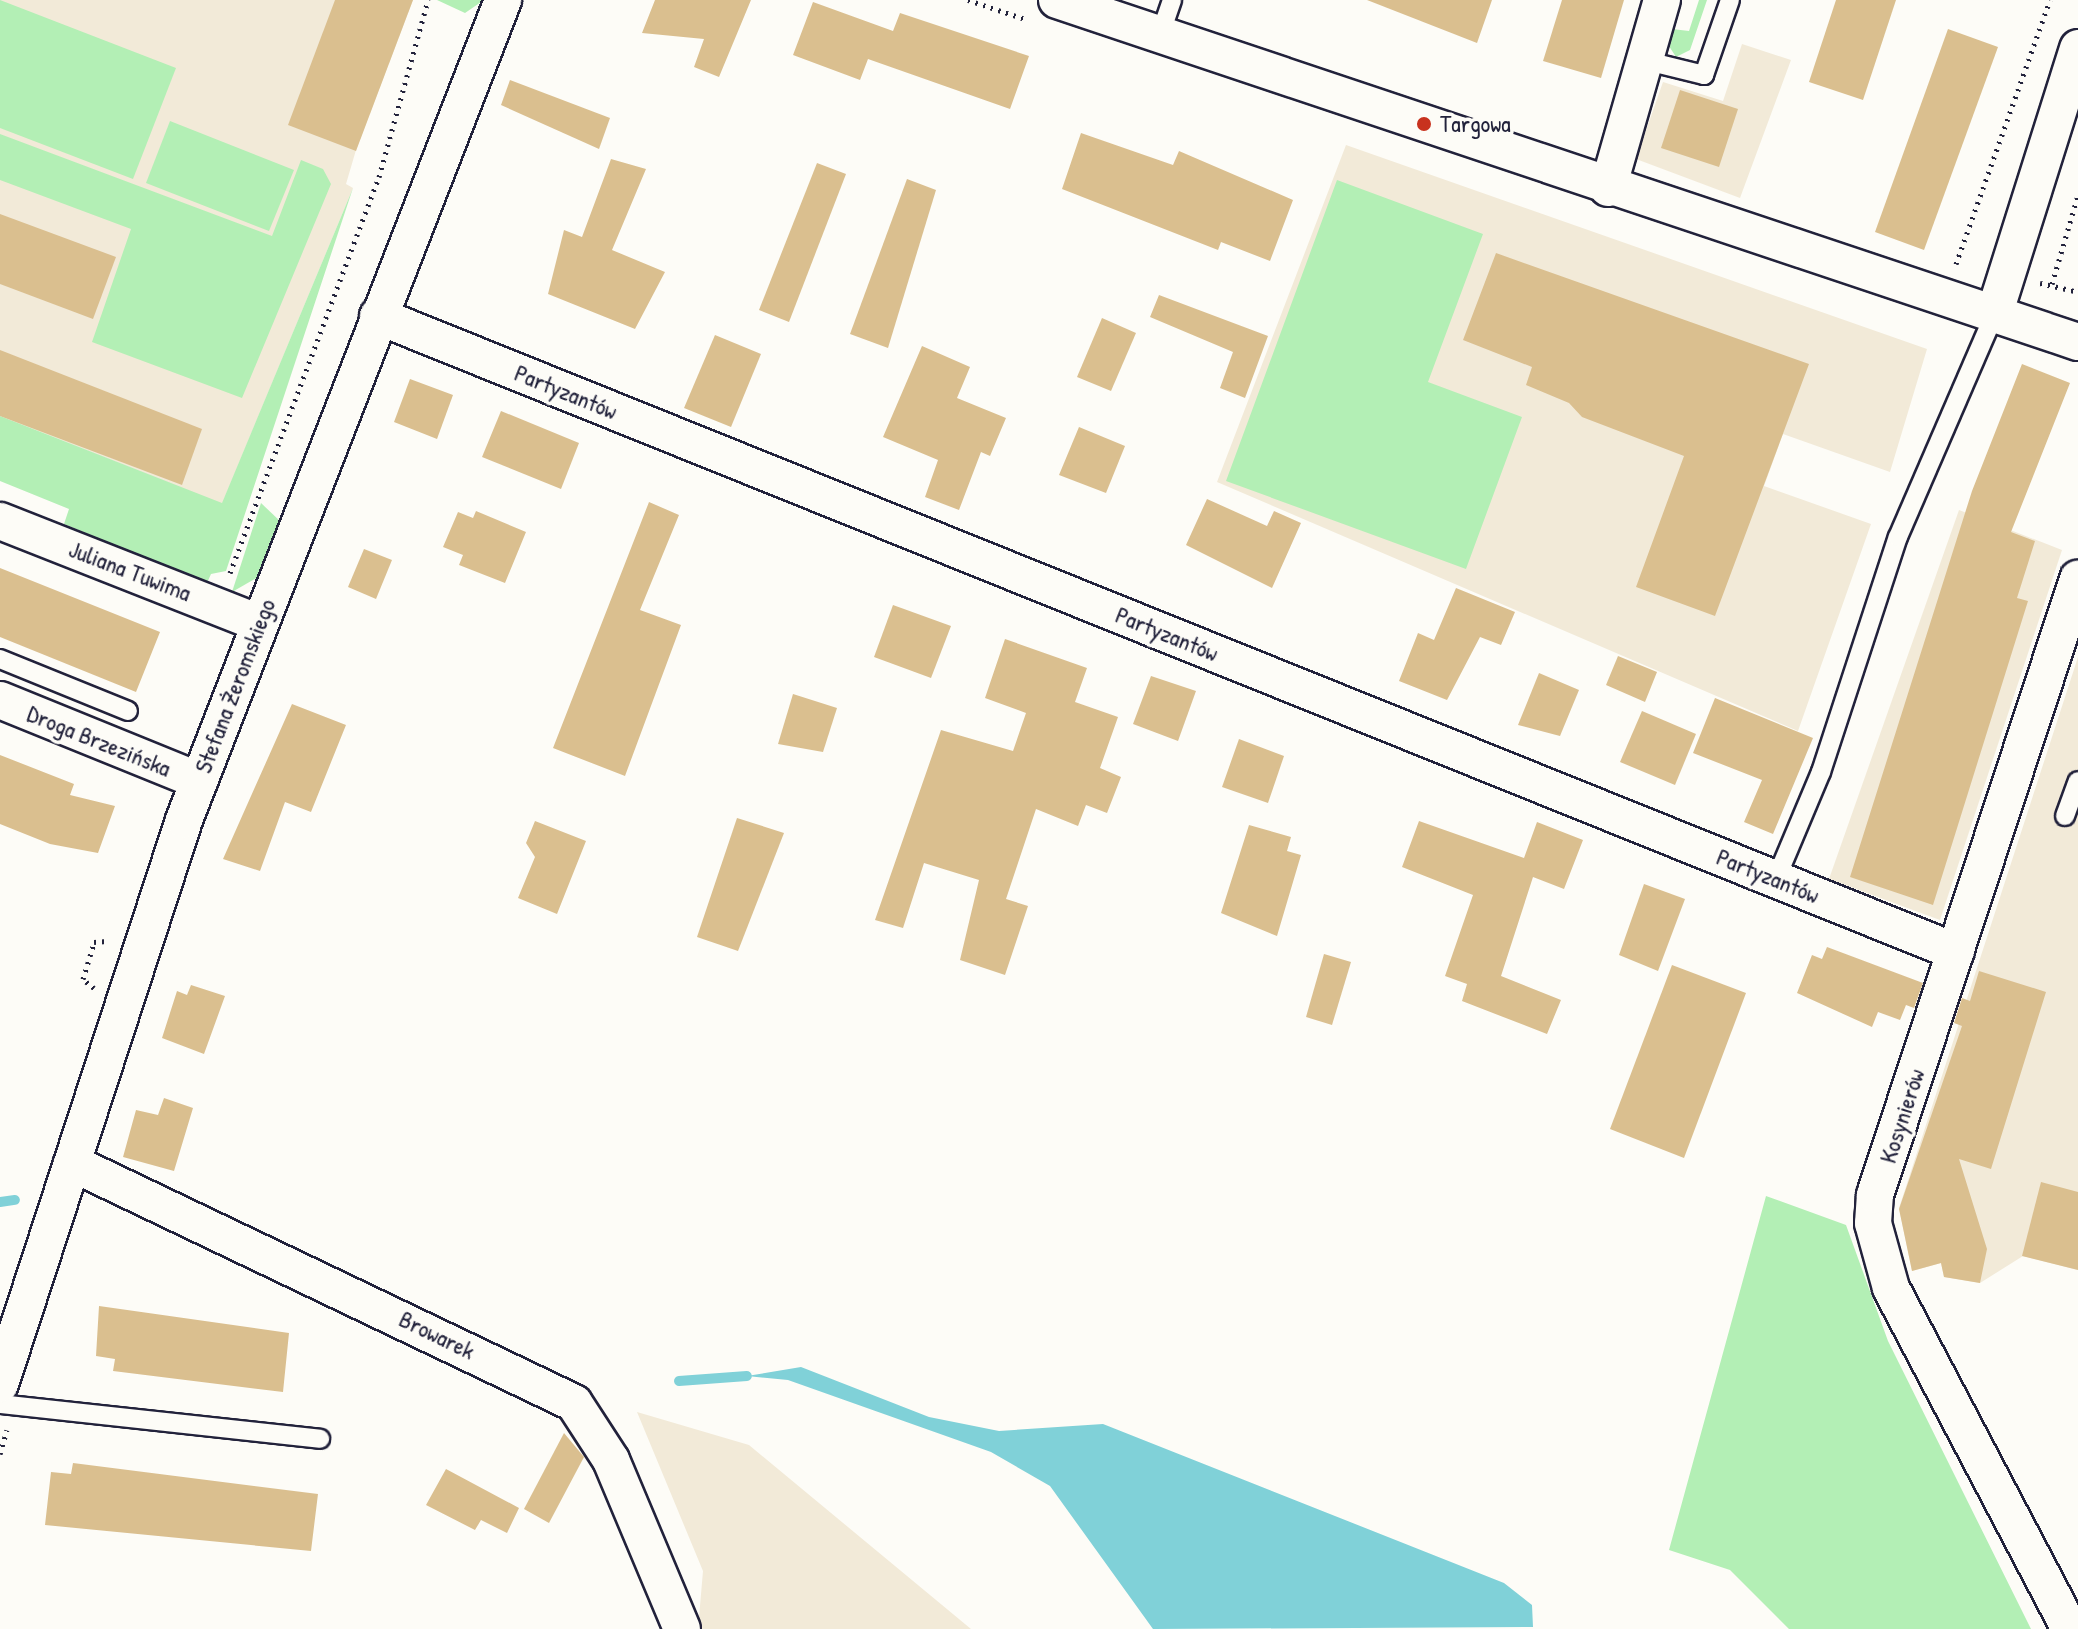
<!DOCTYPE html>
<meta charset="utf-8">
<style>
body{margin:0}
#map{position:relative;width:2078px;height:1629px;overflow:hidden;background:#fdfcf7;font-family:"Patrick Hand",sans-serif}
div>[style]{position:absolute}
.built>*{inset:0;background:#f2ead8}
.green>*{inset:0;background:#b3efb5}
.water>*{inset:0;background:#80d1d8}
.stream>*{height:10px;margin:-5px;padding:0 5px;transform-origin:5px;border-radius:5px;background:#80d1d8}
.building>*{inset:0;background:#dabf8f}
.path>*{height:5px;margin-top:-2.5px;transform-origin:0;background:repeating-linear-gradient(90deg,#22223b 0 2px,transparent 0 8px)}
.roads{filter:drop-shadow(2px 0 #22223b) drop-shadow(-2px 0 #22223b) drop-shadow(0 2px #22223b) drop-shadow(0 -2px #22223b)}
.lane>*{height:18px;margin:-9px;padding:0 9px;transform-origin:9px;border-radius:9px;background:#fdfcf7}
.street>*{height:36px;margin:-18px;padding:0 18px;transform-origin:18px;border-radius:18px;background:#fdfcf7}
.dots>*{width:22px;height:22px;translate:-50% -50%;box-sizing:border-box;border:4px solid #fdfcf7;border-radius:50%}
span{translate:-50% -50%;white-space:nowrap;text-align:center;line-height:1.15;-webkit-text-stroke:7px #fdfcf7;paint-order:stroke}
.poi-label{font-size:24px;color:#22223b}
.left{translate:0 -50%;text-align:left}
.street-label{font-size:24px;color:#22223b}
</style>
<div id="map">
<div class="built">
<div style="clip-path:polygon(0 0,413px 0,356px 150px,346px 184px,353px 188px,222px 504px,0 416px)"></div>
<div style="clip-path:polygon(1742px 44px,1791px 60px,1740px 198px,1636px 159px,1663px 82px,1723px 101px)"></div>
<div style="clip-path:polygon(1346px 145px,1927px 349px,1890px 472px,1783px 434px,1764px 486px,1871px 524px,1798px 731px,1217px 482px)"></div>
<div style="clip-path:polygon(1959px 510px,2062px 550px,1940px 920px,1829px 879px)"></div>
<div style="clip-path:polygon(2078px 657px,2078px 1270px,2023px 1256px,1980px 1283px,1944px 1277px,1941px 1263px,1912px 1271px,1899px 1208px)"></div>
<div style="clip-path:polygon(637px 1412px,749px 1445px,971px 1629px,698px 1629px,703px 1571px)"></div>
</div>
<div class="green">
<div style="clip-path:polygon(0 0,176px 68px,133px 179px,0 128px)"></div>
<div style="clip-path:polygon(437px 0,484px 0,465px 13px)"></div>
<div style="clip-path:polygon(1699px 0,1707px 0,1690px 50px,1676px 57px,1667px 43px,1672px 29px,1689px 31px)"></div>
<div style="clip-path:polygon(170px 121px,294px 170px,269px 231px,146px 183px)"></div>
<div style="clip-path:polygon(0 134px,272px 236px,301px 160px,323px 169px,331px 184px,242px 398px,92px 342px,131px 229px,0 180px)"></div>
<div style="clip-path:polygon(1337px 180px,1483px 234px,1428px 382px,1522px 417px,1466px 569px,1226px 481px)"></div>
<div style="clip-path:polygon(353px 188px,226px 571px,211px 574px,207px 583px,64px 524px,69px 509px,0 481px,0 416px,222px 503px)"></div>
<div style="clip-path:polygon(261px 503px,282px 523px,260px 576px,232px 592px)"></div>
<div style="clip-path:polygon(1766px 1196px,1846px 1225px,1888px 1341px,2031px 1629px,1789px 1629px,1730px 1570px,1669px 1550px)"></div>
</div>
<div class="water">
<div style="clip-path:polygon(801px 1367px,929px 1417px,999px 1431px,1103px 1424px,1504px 1583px,1532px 1605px,1533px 1627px,1153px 1629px,1050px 1486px,991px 1452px,788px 1380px,747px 1376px)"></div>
</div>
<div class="stream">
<div style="left:0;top:1202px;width:15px;rotate:-8deg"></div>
<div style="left:679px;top:1381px;width:68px;rotate:-4.2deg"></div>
</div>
<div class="building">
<div style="clip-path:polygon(335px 0,413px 0,356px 151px,288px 125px)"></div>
<div style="clip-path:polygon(655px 0,751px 0,719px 77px,694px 67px,704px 39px,642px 33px)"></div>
<div style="clip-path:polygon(1367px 0,1492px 0,1477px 43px)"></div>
<div style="clip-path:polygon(1562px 0,1624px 0,1601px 78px,1543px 61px)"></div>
<div style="clip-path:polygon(1836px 0,1896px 0,1863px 100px,1809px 82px)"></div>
<div style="clip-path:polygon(813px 2px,893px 31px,900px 13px,1029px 56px,1010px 109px,868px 59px,860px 80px,793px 55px)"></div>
<div style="clip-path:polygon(1948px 29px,1998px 47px,1924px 250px,1875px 232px)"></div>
<div style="clip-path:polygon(510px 80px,610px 118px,599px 149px,501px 105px)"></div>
<div style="clip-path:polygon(1680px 90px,1738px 109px,1719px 167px,1661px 148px)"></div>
<div style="clip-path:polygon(1081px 133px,1173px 165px,1179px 151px,1293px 200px,1270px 261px,1221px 242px,1218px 250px,1062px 189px)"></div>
<div style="clip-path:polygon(611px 159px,646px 169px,612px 250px,665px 272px,635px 329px,548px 294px,564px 230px,582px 237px)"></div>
<div style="clip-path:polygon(817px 163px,846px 174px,789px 322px,759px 310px)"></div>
<div style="clip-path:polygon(907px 179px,936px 190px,888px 348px,850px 334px)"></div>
<div style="clip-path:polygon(0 214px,116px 257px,93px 319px,0 284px)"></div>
<div style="clip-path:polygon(1496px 253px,1809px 364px,1715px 616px,1636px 587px,1684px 456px,1582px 417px,1569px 403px,1526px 385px,1532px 367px,1463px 340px)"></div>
<div style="clip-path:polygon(1159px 295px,1268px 336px,1245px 398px,1220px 388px,1233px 352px,1150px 317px)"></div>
<div style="clip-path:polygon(1102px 318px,1136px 333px,1111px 391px,1077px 377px)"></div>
<div style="clip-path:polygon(715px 335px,761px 354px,731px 427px,684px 408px)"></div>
<div style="clip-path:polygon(922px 346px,970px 367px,957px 398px,1006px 418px,990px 456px,981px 452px,959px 510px,925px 497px,938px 460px,883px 437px)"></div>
<div style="clip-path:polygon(0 350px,202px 429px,182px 485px,0 416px)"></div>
<div style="clip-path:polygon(2022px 364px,2070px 383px,2011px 532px,2035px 541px,2017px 598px,2028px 601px,1933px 905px,1850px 877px,1972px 491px)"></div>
<div style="clip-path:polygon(410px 379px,453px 395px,437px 439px,394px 422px)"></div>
<div style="clip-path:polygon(501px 411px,579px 443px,561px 489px,482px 457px)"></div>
<div style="clip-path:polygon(1079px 427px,1125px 446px,1106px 493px,1059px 475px)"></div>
<div style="clip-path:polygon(1207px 499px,1267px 526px,1274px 511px,1301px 523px,1272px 588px,1186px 545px)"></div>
<div style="clip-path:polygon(649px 502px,679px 515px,640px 610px,681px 625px,625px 776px,553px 748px)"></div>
<div style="clip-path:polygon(476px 511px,526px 532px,505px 583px,459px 565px,463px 555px,443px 547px,458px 512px,473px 518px)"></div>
<div style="clip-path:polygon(364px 549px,392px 560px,376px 599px,348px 587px)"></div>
<div style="clip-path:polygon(0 568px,160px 632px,136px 692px,0 637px)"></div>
<div style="clip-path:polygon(1456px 588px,1515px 612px,1501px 645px,1480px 637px,1447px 700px,1399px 681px,1418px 633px,1434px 640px)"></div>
<div style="clip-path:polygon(893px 605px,951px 626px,931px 678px,874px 657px)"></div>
<div style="clip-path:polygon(1005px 639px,1087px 668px,1075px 702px,1118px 717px,1100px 768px,1121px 777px,1107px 813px,1086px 805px,1078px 826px,1036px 809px,1006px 899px,1028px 906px,1005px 975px,960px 960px,979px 880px,924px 863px,903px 928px,875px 920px,941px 730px,1013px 751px,1026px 713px,985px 698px)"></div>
<div style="clip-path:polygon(1618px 656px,1657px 672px,1645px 702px,1606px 685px)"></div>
<div style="clip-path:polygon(1539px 673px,1579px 690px,1560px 736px,1518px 725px)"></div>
<div style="clip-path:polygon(1151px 676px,1196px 691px,1178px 741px,1133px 724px)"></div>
<div style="clip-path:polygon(793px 694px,837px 708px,823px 752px,778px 744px)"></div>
<div style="clip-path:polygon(1715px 698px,1813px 738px,1773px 834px,1744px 822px,1762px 780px,1693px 753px)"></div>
<div style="clip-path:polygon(292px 704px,346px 725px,311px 812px,285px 802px,260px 871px,223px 859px)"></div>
<div style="clip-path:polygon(1642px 711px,1696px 734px,1675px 785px,1620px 762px)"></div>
<div style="clip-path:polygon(1239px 739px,1284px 756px,1268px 803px,1222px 787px)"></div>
<div style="clip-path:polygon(0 755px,74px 784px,70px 795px,115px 806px,98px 853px,50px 844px,0 824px)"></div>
<div style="clip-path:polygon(737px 818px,784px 833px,738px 951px,697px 937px)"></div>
<div style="clip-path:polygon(535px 821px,586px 841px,557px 914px,518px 898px,535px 857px,526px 843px)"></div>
<div style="clip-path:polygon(1419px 821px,1524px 858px,1537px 822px,1583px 840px,1564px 889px,1533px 877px,1501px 976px,1561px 1000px,1547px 1034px,1462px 1001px,1467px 984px,1445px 976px,1473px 895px,1402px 867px)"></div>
<div style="clip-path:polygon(1249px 825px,1291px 837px,1287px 851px,1301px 855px,1277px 936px,1221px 913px)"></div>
<div style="clip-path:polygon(1644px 884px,1685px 899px,1658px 971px,1619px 955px)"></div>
<div style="clip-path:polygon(1827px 947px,1923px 983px,1914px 1008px,1906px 1005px,1900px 1020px,1878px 1012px,1872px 1027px,1797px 993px,1812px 955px,1822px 959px)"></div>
<div style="clip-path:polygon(1324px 954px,1351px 962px,1332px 1025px,1306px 1017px)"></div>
<div style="clip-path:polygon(1672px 965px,1746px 993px,1684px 1158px,1610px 1129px)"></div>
<div style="clip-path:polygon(1979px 971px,2046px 992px,1991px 1169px,1959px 1159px,1987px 1249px,1980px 1283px,1944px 1277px,1941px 1263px,1912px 1271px,1899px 1209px,1962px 1026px,1954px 1023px,1962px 998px,1970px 1001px)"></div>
<div style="clip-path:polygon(191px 985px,225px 996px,204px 1054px,162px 1038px,177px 991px,187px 995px)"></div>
<div style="clip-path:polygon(164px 1098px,193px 1108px,174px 1171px,123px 1157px,136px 1110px,158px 1115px)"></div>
<div style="clip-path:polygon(2041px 1182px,2078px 1192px,2078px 1270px,2022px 1256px)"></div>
<div style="clip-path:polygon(99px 1306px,289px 1333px,283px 1392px,113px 1371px,115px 1359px,96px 1356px)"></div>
<div style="clip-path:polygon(564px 1433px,584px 1457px,549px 1523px,524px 1509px)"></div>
<div style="clip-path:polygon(73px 1463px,318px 1494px,311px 1551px,45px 1525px,51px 1472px,71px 1474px)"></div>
<div style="clip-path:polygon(446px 1469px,519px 1508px,507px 1533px,481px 1520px,475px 1530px,426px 1505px)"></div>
</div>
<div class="path">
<div style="left:968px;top:0;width:63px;rotate:18.4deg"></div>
<div style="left:1956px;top:264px;width:280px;rotate:-70.4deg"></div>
<div style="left:2040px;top:283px;width:39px;rotate:13deg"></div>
<div style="left:2052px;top:284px;width:93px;rotate:-73.7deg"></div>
<div style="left:230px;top:573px;width:423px;rotate:-69.4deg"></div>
<div style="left:379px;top:177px;width:184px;rotate:-74.5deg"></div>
<div style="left:94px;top:988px;width:14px;rotate:-141deg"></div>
<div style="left:83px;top:979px;width:39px;rotate:-73deg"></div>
<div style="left:94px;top:942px;width:13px;rotate:-4deg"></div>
<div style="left:0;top:1454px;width:25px;rotate:-74deg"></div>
</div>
<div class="roads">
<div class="lane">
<div style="left:1160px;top:35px;width:37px;rotate:-71deg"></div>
<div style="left:1643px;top:60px;width:63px;rotate:13.8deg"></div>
<div style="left:1704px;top:75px;width:79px;rotate:-70.9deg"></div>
<div style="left:0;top:659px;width:138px;rotate:22.1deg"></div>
<div style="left:2065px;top:816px;width:37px;rotate:-70deg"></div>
<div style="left:1776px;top:879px;width:116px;rotate:-67.2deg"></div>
<div style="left:1821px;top:772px;width:247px;rotate:-71.9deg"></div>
<div style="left:1898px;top:537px;width:242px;rotate:-66.6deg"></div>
<div style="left:0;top:1404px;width:322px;rotate:6.2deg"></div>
</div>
<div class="street">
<div style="left:1057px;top:0;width:1077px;rotate:18.52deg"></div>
<div style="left:1608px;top:188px;width:196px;rotate:-74deg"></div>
<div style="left:1994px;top:315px;width:280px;rotate:-72.5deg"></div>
<div style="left:378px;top:316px;width:1701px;rotate:21.95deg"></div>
<div style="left:0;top:521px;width:278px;rotate:21.5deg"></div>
<div style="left:0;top:700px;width:215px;rotate:22.1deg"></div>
<div style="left:72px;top:1163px;width:556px;rotate:25.55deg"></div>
<div style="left:574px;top:1403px;width:68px;rotate:57deg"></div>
<div style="left:611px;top:1460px;width:183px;rotate:67.2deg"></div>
<div style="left:0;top:1384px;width:593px;rotate:-71.93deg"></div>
<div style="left:184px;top:820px;width:880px;rotate:-68.74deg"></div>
<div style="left:2070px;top:1629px;width:385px;rotate:-117.7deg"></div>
<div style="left:1891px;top:1288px;width:67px;rotate:-105.5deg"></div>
<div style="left:1873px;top:1223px;width:28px;rotate:-86deg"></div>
<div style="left:1875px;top:1195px;width:649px;rotate:-71.76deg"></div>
</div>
</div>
<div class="dots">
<div style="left:1424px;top:124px;background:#c8321e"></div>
</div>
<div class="poi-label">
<span class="left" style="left:1440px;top:124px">Targowa</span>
</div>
<div class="street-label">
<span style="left:566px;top:392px;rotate:22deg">Partyzantów</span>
<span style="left:130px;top:571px;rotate:21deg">Juliana Tuwima</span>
<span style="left:1167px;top:634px;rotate:22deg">Partyzantów</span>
<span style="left:235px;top:686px;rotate:-69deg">Stefana Żeromskiego</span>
<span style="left:99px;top:741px;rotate:22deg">Droga Brzezińska</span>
<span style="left:1768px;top:876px;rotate:22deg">Partyzantów</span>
<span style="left:1902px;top:1116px;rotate:-72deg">Kosynierów</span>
<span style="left:437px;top:1335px;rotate:26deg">Browarek</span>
</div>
</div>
